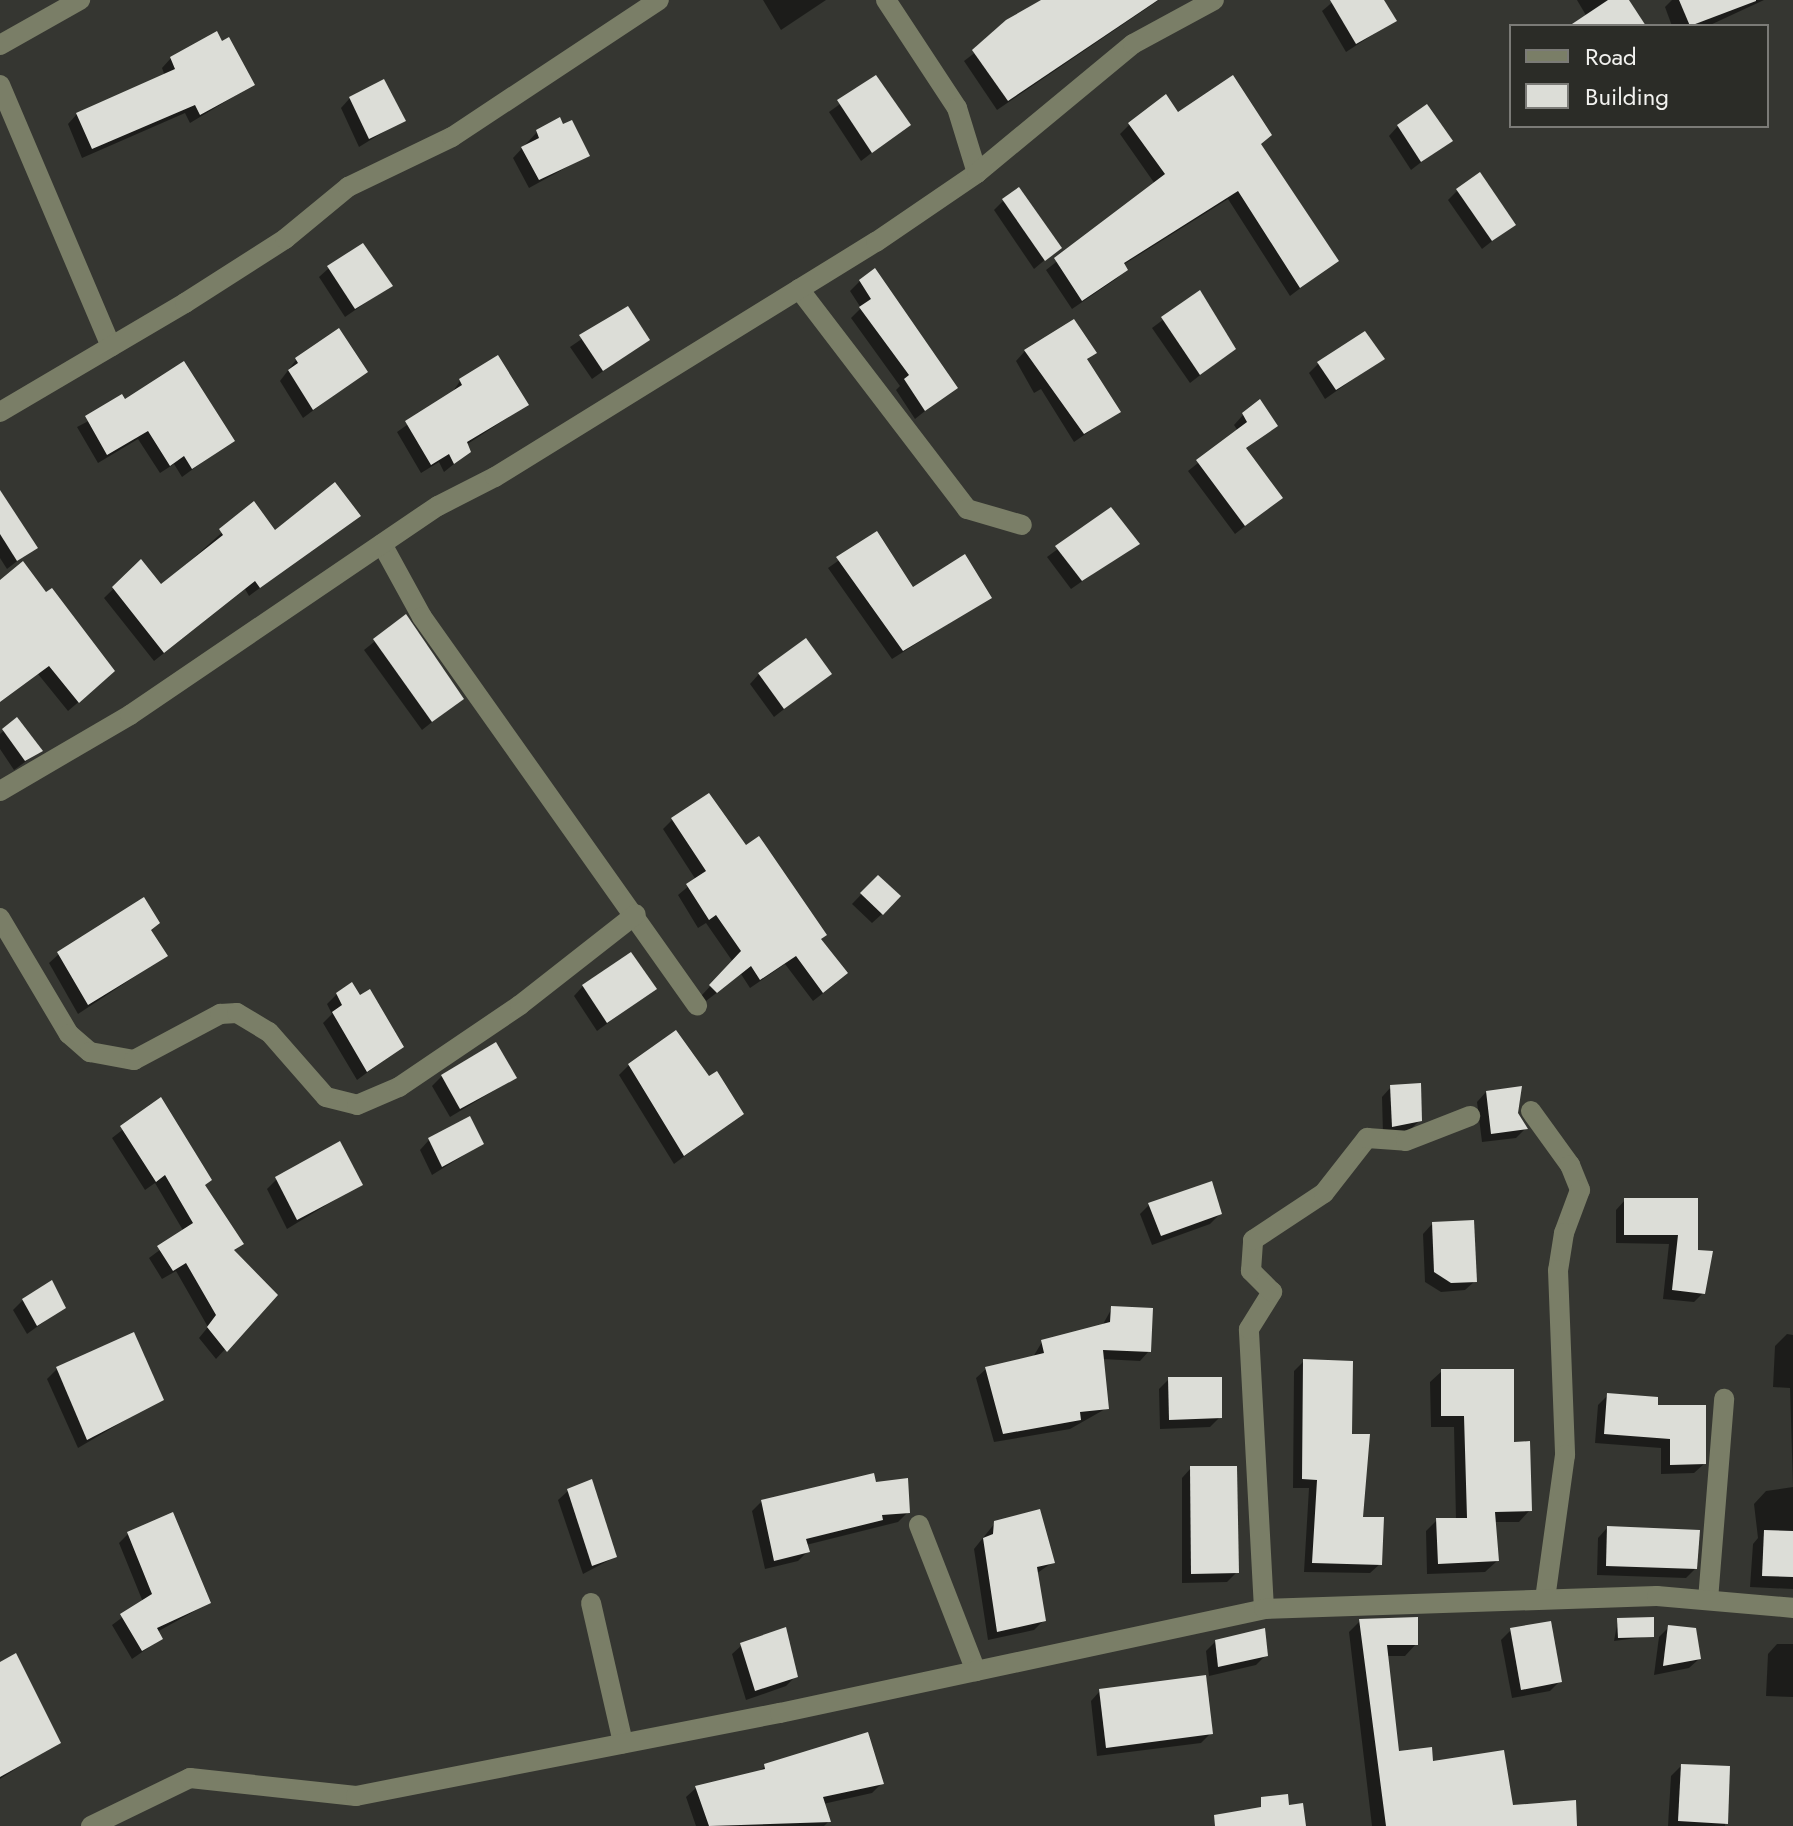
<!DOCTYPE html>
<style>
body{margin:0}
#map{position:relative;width:1793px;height:1826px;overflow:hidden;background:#353631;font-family:Jost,sans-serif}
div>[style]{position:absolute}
.shadow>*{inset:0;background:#0007}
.building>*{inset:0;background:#dcddd7}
.minor>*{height:20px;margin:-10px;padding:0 10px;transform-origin:10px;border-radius:10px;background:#7a7e67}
span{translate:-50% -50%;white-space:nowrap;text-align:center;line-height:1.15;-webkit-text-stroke:8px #2b2c27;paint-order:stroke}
.legend{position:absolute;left:1509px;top:24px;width:260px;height:104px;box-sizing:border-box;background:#2b2c27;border:2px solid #7b7b77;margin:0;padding:10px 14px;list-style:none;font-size:24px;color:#f2f2ef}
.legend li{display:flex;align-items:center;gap:16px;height:40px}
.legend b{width:40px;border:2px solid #7b7b77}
</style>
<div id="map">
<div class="shadow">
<div style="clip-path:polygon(763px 0,826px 0,781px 30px)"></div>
<div style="clip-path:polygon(1044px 0,1159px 0,997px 110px,964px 61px)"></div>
<div style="clip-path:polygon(1335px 0,1382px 0,1394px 21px,1346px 52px,1322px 11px)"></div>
<div style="clip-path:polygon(1577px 0,1626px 0,1643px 26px,1587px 17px)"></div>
<div style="clip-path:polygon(1672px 0,1764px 0,1708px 26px,1672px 26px,1665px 7px)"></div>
<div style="clip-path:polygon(171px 58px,253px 85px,190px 123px,185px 113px,82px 158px,68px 124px,77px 114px,165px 76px,162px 68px)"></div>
<div style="clip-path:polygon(876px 78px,908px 125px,861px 161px,829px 112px)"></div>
<div style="clip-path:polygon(350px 98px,403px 120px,359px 147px,341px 108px)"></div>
<div style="clip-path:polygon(1130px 124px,1259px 145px,1336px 261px,1290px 296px,1228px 199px,1123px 265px,1126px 270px,1116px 279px,1072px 309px,1046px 270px,1155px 184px,1120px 134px)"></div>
<div style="clip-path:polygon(1398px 126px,1450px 140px,1411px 170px,1389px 136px)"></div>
<div style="clip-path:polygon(538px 131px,587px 156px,529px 188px,513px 158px)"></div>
<div style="clip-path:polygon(1457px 191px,1514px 224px,1482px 249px,1448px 200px)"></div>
<div style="clip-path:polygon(1003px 201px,1059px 248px,1034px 269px,994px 210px)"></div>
<div style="clip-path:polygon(329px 268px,390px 286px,345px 317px,319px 277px)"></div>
<div style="clip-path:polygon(860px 281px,874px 295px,863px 307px,955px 387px,915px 419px,896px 390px,900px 386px,851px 318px,861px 308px,850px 291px)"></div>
<div style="clip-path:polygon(1199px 293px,1234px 349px,1190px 383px,1152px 328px)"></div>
<div style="clip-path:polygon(627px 308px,647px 340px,592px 379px,570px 347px)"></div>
<div style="clip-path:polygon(1025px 351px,1094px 352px,1086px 361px,1119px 411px,1074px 442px,1041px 389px,1034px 393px,1016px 361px)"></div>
<div style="clip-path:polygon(1382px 359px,1325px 399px,1309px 373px,1319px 363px)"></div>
<div style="clip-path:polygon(296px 360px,366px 371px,303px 418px,280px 381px)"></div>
<div style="clip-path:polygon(460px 381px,527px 405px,466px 445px,469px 452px,444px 472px,439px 462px,421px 473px,397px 432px,452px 393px)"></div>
<div style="clip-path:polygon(125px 402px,233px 440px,182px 477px,174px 464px,160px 473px,138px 439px,98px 463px,77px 427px)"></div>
<div style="clip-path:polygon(1243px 415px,1276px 425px,1244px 450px,1281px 498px,1235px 534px,1188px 471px,1238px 431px,1234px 425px)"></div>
<div style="clip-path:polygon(0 494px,35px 547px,7px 569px,0 558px)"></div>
<div style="clip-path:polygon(254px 504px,275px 533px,358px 516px,249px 596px,245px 589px,154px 661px,104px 598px,141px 562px,161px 587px)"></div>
<div style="clip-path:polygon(1110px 510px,1137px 543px,1071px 589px,1047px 557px)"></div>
<div style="clip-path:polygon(876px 534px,912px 590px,989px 598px,892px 659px,828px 568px)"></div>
<div style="clip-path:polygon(0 582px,103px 681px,68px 711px,38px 674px,0 702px)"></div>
<div style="clip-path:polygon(405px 617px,461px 699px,422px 730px,364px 650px)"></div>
<div style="clip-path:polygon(830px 673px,774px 717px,750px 684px,759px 674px)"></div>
<div style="clip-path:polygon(16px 720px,40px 751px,14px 770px,0 749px,0 734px)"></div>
<div style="clip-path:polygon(672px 820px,745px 848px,836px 983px,813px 1001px,785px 964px,750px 988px,741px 974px,706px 1001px,701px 996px,733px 962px,706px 923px,698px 928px,678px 895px,696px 880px,663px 829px)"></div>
<div style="clip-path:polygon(878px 877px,882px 914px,872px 923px,852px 904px)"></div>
<div style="clip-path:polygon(59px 954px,166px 956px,78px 1014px,49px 963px)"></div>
<div style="clip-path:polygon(583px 986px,654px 989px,597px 1031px,574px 996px)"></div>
<div style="clip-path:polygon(337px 994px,402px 1047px,357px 1080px,323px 1023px,332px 1014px,327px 1004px)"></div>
<div style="clip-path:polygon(629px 1065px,709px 1078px,741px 1114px,674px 1164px,619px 1075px)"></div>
<div style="clip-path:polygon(442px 1076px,515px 1078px,450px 1117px,432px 1086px)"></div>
<div style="clip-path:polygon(1391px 1087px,1420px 1120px,1410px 1130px,1383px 1135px,1382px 1097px)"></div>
<div style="clip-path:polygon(1486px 1092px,1525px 1129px,1516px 1138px,1482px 1142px,1477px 1102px)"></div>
<div style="clip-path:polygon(161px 1100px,203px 1186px,241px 1243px,233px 1252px,275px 1295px,216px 1359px,199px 1338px,208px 1327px,176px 1271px,162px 1279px,149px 1258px,184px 1232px,155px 1183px,145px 1190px,112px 1138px)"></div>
<div style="clip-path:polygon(429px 1140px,482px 1144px,432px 1175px,420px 1150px)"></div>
<div style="clip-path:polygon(277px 1179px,361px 1184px,287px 1229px,267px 1189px)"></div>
<div style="clip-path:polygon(1625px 1200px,1696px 1200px,1696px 1252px,1703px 1293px,1694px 1302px,1663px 1299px,1669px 1244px,1616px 1243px,1616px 1210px)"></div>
<div style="clip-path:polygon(1150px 1204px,1220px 1214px,1210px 1224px,1152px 1245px,1140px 1214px)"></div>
<div style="clip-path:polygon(1432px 1224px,1475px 1281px,1465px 1290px,1441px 1292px,1425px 1282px,1423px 1234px)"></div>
<div style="clip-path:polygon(23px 1300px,63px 1308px,27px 1334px,13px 1310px)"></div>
<div style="clip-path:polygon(1112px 1308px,1149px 1351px,1140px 1361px,1102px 1359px,1107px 1408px,1070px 1429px,994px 1442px,976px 1378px,986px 1369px,1033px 1357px,1042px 1342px,1102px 1326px)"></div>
<div style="clip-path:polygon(1787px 1334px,1793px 1335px,1793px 1589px,1750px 1587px,1753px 1544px,1758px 1538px,1754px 1504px,1766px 1491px,1793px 1487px,1790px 1388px,1773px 1387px,1775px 1346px)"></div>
<div style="clip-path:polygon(1304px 1361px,1350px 1436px,1361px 1519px,1380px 1564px,1370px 1573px,1304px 1572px,1309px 1488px,1293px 1488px,1294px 1371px)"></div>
<div style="clip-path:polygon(57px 1369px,161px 1399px,78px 1448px,47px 1379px)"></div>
<div style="clip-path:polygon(1442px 1371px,1512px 1444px,1530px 1510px,1519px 1522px,1493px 1522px,1497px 1561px,1485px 1572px,1427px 1574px,1426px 1531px,1437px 1520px,1456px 1520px,1454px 1427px,1431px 1427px,1430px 1382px)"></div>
<div style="clip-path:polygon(1169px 1379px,1220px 1417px,1210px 1427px,1160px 1429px,1159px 1389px)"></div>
<div style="clip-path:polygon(1608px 1395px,1655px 1408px,1704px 1464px,1694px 1473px,1661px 1474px,1661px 1448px,1595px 1443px,1598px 1405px)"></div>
<div style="clip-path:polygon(1191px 1468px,1237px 1572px,1227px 1582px,1182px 1583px,1182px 1478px)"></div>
<div style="clip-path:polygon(874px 1485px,908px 1512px,898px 1522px,806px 1545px,808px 1551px,798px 1561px,765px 1569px,752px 1511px,762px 1501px)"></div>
<div style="clip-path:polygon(568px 1491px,615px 1557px,583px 1574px,558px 1500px)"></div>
<div style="clip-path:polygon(995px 1523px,1053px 1562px,1036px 1574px,1044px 1620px,1034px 1630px,988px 1640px,974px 1549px)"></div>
<div style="clip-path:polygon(1607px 1528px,1696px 1568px,1686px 1578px,1597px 1575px,1598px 1538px)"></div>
<div style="clip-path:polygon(129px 1533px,209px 1603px,157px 1632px,161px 1639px,132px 1659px,112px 1625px,143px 1602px,119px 1543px)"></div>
<div style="clip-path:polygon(1618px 1620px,1652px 1636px,1614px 1641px)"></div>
<div style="clip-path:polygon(1360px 1621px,1416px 1644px,1405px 1656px,1386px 1656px,1397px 1753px,1431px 1764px,1511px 1807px,1575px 1826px,1372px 1826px,1349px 1632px)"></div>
<div style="clip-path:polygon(1669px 1627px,1699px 1659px,1689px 1668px,1654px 1675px,1659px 1637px)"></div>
<div style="clip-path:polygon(1511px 1630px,1560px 1681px,1550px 1691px,1512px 1698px,1501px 1640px)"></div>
<div style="clip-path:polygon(1216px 1641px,1266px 1655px,1256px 1665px,1209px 1676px,1206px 1651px)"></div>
<div style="clip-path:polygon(1777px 1644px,1793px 1644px,1793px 1697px,1766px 1696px,1768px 1654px)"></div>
<div style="clip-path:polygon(742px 1645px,796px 1676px,786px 1686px,746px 1700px,732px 1654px)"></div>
<div style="clip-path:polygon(0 1664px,58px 1742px,0 1779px)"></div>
<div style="clip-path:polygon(1100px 1691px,1211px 1733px,1201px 1743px,1097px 1756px,1091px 1701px)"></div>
<div style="clip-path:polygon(765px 1766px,882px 1783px,872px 1793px,823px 1804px,829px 1821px,824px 1826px,696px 1826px,686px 1797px,696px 1788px,758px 1773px)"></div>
<div style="clip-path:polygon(1681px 1766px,1728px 1768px,1725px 1826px,1668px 1826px,1671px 1776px)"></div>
</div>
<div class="building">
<div style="clip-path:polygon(1041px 0,1158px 0,1008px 101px,972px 50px,1006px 20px)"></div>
<div style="clip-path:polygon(1330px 0,1384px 0,1397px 21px,1356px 44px)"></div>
<div style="clip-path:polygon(1608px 0,1629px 0,1646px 26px,1569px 26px)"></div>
<div style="clip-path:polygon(1679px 0,1756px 0,1756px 1px,1690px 26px)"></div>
<div style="clip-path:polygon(217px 31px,222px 41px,229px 37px,255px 85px,200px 115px,195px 105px,92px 149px,76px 113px,175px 69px,170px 57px)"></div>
<div style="clip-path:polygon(876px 75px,911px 125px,872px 153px,837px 100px)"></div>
<div style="clip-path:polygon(1233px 75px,1272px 135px,1261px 144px,1339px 261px,1300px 288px,1238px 191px,1124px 263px,1128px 270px,1082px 301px,1054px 258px,1165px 174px,1128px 123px,1166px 94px,1178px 112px)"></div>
<div style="clip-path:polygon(384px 79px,406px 121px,369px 139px,349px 97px)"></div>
<div style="clip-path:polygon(1427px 104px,1453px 141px,1421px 162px,1397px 125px)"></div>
<div style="clip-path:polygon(560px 117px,563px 124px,572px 120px,590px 156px,539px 180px,521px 147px,539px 138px,536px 130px)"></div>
<div style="clip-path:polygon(1480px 172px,1516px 225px,1492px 241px,1456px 189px)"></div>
<div style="clip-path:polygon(1019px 187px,1062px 248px,1045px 261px,1002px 199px)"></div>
<div style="clip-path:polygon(363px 243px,393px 286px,355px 309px,327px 266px)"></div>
<div style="clip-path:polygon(875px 268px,958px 388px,925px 411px,904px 379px,909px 375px,859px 307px,871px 299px,859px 280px)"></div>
<div style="clip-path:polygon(1200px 290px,1236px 349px,1200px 375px,1161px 317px)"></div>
<div style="clip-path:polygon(628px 306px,650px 340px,603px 371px,579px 335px)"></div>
<div style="clip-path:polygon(1074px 319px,1097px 353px,1087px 359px,1121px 412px,1084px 434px,1024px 350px)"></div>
<div style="clip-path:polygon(339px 328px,368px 372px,313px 410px,288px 370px,298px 363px,295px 358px)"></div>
<div style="clip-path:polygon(1365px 331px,1385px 359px,1336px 390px,1317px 362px)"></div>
<div style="clip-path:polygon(498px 355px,529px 405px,467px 442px,471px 452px,454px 464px,449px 454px,431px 465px,405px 421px,462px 385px,459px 379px)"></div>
<div style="clip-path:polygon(184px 361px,235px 441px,192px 469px,184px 456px,170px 466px,148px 431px,107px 455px,85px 416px,122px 394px,125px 399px)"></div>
<div style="clip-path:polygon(1260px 399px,1278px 426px,1246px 448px,1283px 498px,1245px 526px,1196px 460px,1247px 422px,1242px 413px)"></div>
<div style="clip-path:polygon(335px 482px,361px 516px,260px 588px,255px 581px,164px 653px,112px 587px,141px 559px,161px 584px,223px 535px,219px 529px,254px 501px,275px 530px)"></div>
<div style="clip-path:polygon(0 490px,38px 548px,17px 561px,0 534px)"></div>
<div style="clip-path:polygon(1111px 507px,1140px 544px,1082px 581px,1055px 546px)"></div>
<div style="clip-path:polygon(877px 531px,913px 587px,965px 554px,992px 598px,903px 651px,836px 557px)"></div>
<div style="clip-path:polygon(23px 561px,46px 592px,52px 588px,115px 671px,79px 703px,49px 666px,0 702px,0 580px)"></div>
<div style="clip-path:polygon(406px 614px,464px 699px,432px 722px,373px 639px)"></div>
<div style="clip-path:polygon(806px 638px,832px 674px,784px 709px,758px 673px)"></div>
<div style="clip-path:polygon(17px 717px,43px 751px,25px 761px,2px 729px)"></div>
<div style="clip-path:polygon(709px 793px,746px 845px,759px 836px,827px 935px,821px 939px,848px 973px,823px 993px,796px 956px,760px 980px,751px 966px,717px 993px,709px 985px,741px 951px,716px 915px,709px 920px,686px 884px,706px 871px,671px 818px)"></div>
<div style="clip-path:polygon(878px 875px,901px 896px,883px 915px,860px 893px)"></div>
<div style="clip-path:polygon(144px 897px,160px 923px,151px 930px,168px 956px,88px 1005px,57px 952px)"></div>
<div style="clip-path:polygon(631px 952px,657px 989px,607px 1023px,582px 985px)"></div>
<div style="clip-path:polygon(352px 982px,360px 995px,370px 989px,404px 1047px,367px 1072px,332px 1012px,342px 1005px,336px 993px)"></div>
<div style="clip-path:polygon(676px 1030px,709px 1076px,717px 1071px,744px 1114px,684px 1156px,628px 1064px)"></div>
<div style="clip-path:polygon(496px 1042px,517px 1078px,460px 1109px,441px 1075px)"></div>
<div style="clip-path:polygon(1421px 1083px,1422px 1121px,1392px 1127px,1390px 1085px)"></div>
<div style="clip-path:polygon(1522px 1086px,1518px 1113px,1528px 1129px,1491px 1134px,1486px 1091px)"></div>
<div style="clip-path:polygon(161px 1097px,212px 1180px,205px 1185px,244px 1244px,234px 1250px,278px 1295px,227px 1352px,207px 1327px,216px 1315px,186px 1263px,173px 1271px,157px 1246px,193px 1223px,165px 1175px,156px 1182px,120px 1126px)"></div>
<div style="clip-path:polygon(470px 1116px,484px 1144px,442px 1167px,428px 1138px)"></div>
<div style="clip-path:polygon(340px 1141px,363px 1185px,297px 1220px,275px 1177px)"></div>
<div style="clip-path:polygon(1212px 1181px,1222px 1214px,1161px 1236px,1148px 1203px)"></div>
<div style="clip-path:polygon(1624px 1198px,1698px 1198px,1698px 1250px,1713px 1251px,1705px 1294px,1672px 1290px,1678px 1235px,1624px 1235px)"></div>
<div style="clip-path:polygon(1474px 1220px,1477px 1282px,1451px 1283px,1434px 1272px,1432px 1222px)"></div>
<div style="clip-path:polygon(52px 1280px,66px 1308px,37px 1326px,22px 1299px)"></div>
<div style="clip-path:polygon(1111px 1306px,1153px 1308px,1151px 1352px,1103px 1350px,1109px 1409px,1080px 1412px,1081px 1420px,1003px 1434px,985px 1367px,1044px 1353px,1041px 1340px,1110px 1322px)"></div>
<div style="clip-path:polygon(134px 1332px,164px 1400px,87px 1440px,56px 1367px)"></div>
<div style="clip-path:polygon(1303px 1359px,1353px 1361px,1352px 1434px,1370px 1434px,1363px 1517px,1384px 1517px,1382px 1565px,1312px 1563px,1317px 1480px,1302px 1479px)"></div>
<div style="clip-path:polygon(1441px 1369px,1514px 1369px,1514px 1442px,1530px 1441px,1532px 1511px,1495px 1512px,1499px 1561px,1438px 1564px,1436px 1518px,1467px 1518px,1464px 1416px,1441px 1416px)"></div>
<div style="clip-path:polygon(1168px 1377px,1222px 1377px,1222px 1418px,1169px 1420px)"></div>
<div style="clip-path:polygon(1607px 1393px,1658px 1397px,1658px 1405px,1706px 1405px,1706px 1464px,1670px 1465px,1670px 1439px,1604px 1434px)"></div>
<div style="clip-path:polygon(1190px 1466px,1237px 1466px,1239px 1573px,1191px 1574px)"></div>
<div style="clip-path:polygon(874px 1473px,876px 1482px,908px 1478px,910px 1513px,882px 1515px,883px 1520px,806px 1539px,810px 1552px,774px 1561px,761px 1500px)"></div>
<div style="clip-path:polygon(592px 1479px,617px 1557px,592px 1566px,567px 1489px)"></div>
<div style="clip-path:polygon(1040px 1509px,1055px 1563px,1037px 1567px,1046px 1621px,997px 1632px,983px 1538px,993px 1534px,994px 1521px)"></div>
<div style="clip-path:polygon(173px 1512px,211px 1603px,157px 1628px,163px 1639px,142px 1651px,120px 1614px,152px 1594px,127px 1532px)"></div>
<div style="clip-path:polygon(1607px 1526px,1700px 1530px,1697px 1569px,1606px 1566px)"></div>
<div style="clip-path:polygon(1764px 1530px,1793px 1531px,1793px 1577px,1762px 1576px)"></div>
<div style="clip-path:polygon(1418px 1617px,1418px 1645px,1387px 1645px,1399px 1751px,1432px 1747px,1433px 1761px,1504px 1750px,1513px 1805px,1576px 1800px,1577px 1826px,1386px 1826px,1359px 1619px)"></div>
<div style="clip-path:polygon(1654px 1617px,1654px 1637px,1618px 1638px,1617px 1618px)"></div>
<div style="clip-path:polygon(1551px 1621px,1562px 1682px,1521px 1690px,1510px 1628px)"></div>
<div style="clip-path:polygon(1668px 1625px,1696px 1628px,1701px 1659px,1663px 1666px)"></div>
<div style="clip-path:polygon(786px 1627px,798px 1677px,755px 1691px,740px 1643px)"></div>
<div style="clip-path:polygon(1265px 1628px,1268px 1656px,1218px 1667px,1215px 1640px)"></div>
<div style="clip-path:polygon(16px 1653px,61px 1743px,0 1777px,0 1662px)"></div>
<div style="clip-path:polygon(1206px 1675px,1213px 1734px,1106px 1748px,1099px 1689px)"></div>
<div style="clip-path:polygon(868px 1732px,884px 1784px,823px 1797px,831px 1822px,709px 1826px,695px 1786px,765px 1769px,764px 1764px)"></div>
<div style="clip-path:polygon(1681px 1764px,1730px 1766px,1728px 1824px,1678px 1821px)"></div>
<div style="clip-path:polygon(1288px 1794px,1289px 1805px,1303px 1803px,1306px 1826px,1215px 1826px,1214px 1815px,1261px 1807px,1261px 1797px)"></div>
</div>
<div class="minor">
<div style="left:886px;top:0;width:129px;rotate:56.7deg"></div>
<div style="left:957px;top:108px;width:68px;rotate:72.9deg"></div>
<div style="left:0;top:45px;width:92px;rotate:-29.4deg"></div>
<div style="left:0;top:85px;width:284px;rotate:67deg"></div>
<div style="left:799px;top:289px;width:277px;rotate:52.6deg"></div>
<div style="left:967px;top:509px;width:57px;rotate:16.2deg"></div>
<div style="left:0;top:412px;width:215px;rotate:-30.5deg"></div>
<div style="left:185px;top:303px;width:119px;rotate:-32.6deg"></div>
<div style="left:285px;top:239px;width:82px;rotate:-39.5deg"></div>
<div style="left:348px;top:187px;width:115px;rotate:-25.7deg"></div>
<div style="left:452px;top:137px;width:248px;rotate:-33.5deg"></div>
<div style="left:382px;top:544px;width:83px;rotate:61.3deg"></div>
<div style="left:422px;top:617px;width:476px;rotate:54.7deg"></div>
<div style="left:0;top:791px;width:151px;rotate:-30.3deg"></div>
<div style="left:130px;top:715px;width:372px;rotate:-34.2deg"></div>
<div style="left:438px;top:506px;width:64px;rotate:-27deg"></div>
<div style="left:495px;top:477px;width:448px;rotate:-31.7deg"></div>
<div style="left:876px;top:242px;width:122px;rotate:-34.3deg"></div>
<div style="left:977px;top:173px;width:202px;rotate:-39.6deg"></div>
<div style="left:1133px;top:44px;width:92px;rotate:-28.5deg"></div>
<div style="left:0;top:918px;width:135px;rotate:59.3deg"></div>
<div style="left:69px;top:1034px;width:28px;rotate:41deg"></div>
<div style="left:90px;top:1052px;width:45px;rotate:10.3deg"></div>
<div style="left:134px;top:1060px;width:98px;rotate:-28.1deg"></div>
<div style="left:220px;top:1014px;width:17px;rotate:-3deg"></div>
<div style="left:237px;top:1013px;width:37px;rotate:31deg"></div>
<div style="left:269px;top:1032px;width:86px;rotate:48.8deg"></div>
<div style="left:326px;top:1097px;width:32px;rotate:14deg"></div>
<div style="left:357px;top:1105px;width:46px;rotate:-23.2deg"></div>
<div style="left:399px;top:1087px;width:146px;rotate:-34.1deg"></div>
<div style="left:520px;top:1005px;width:147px;rotate:-38.1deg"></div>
<div style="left:1531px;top:1111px;width:67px;rotate:54.2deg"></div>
<div style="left:1570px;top:1165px;width:27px;rotate:68deg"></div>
<div style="left:1580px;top:1190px;width:46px;rotate:110.4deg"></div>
<div style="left:1564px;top:1233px;width:37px;rotate:99deg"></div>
<div style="left:1558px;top:1270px;width:185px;rotate:87.8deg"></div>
<div style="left:1565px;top:1455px;width:145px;rotate:97.9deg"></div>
<div style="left:919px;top:1525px;width:157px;rotate:68.7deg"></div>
<div style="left:1708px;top:1600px;width:202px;rotate:-85.4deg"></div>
<div style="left:591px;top:1603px;width:144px;rotate:77.1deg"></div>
<div style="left:1264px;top:1609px;width:280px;rotate:-93.1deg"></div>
<div style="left:1249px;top:1329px;width:44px;rotate:-58.1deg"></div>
<div style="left:1272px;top:1292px;width:30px;rotate:-135deg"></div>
<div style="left:1251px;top:1271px;width:31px;rotate:-86deg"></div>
<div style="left:1253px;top:1240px;width:85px;rotate:-33.5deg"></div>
<div style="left:1324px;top:1193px;width:70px;rotate:-52deg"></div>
<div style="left:1367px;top:1138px;width:39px;rotate:4deg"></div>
<div style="left:1406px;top:1141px;width:69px;rotate:-21.3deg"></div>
<div style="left:91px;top:1826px;width:110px;rotate:-25.9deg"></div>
<div style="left:190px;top:1778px;width:167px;rotate:6.2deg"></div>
<div style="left:356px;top:1796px;width:432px;rotate:-11.1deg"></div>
<div style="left:780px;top:1713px;width:495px;rotate:-12.1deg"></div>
<div style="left:1264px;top:1609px;width:393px;rotate:-1.9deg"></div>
<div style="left:1657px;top:1596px;width:137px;rotate:5deg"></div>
</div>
<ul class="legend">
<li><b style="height:10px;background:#7a7e67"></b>Road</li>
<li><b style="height:22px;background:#dcddd7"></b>Building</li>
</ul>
</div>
